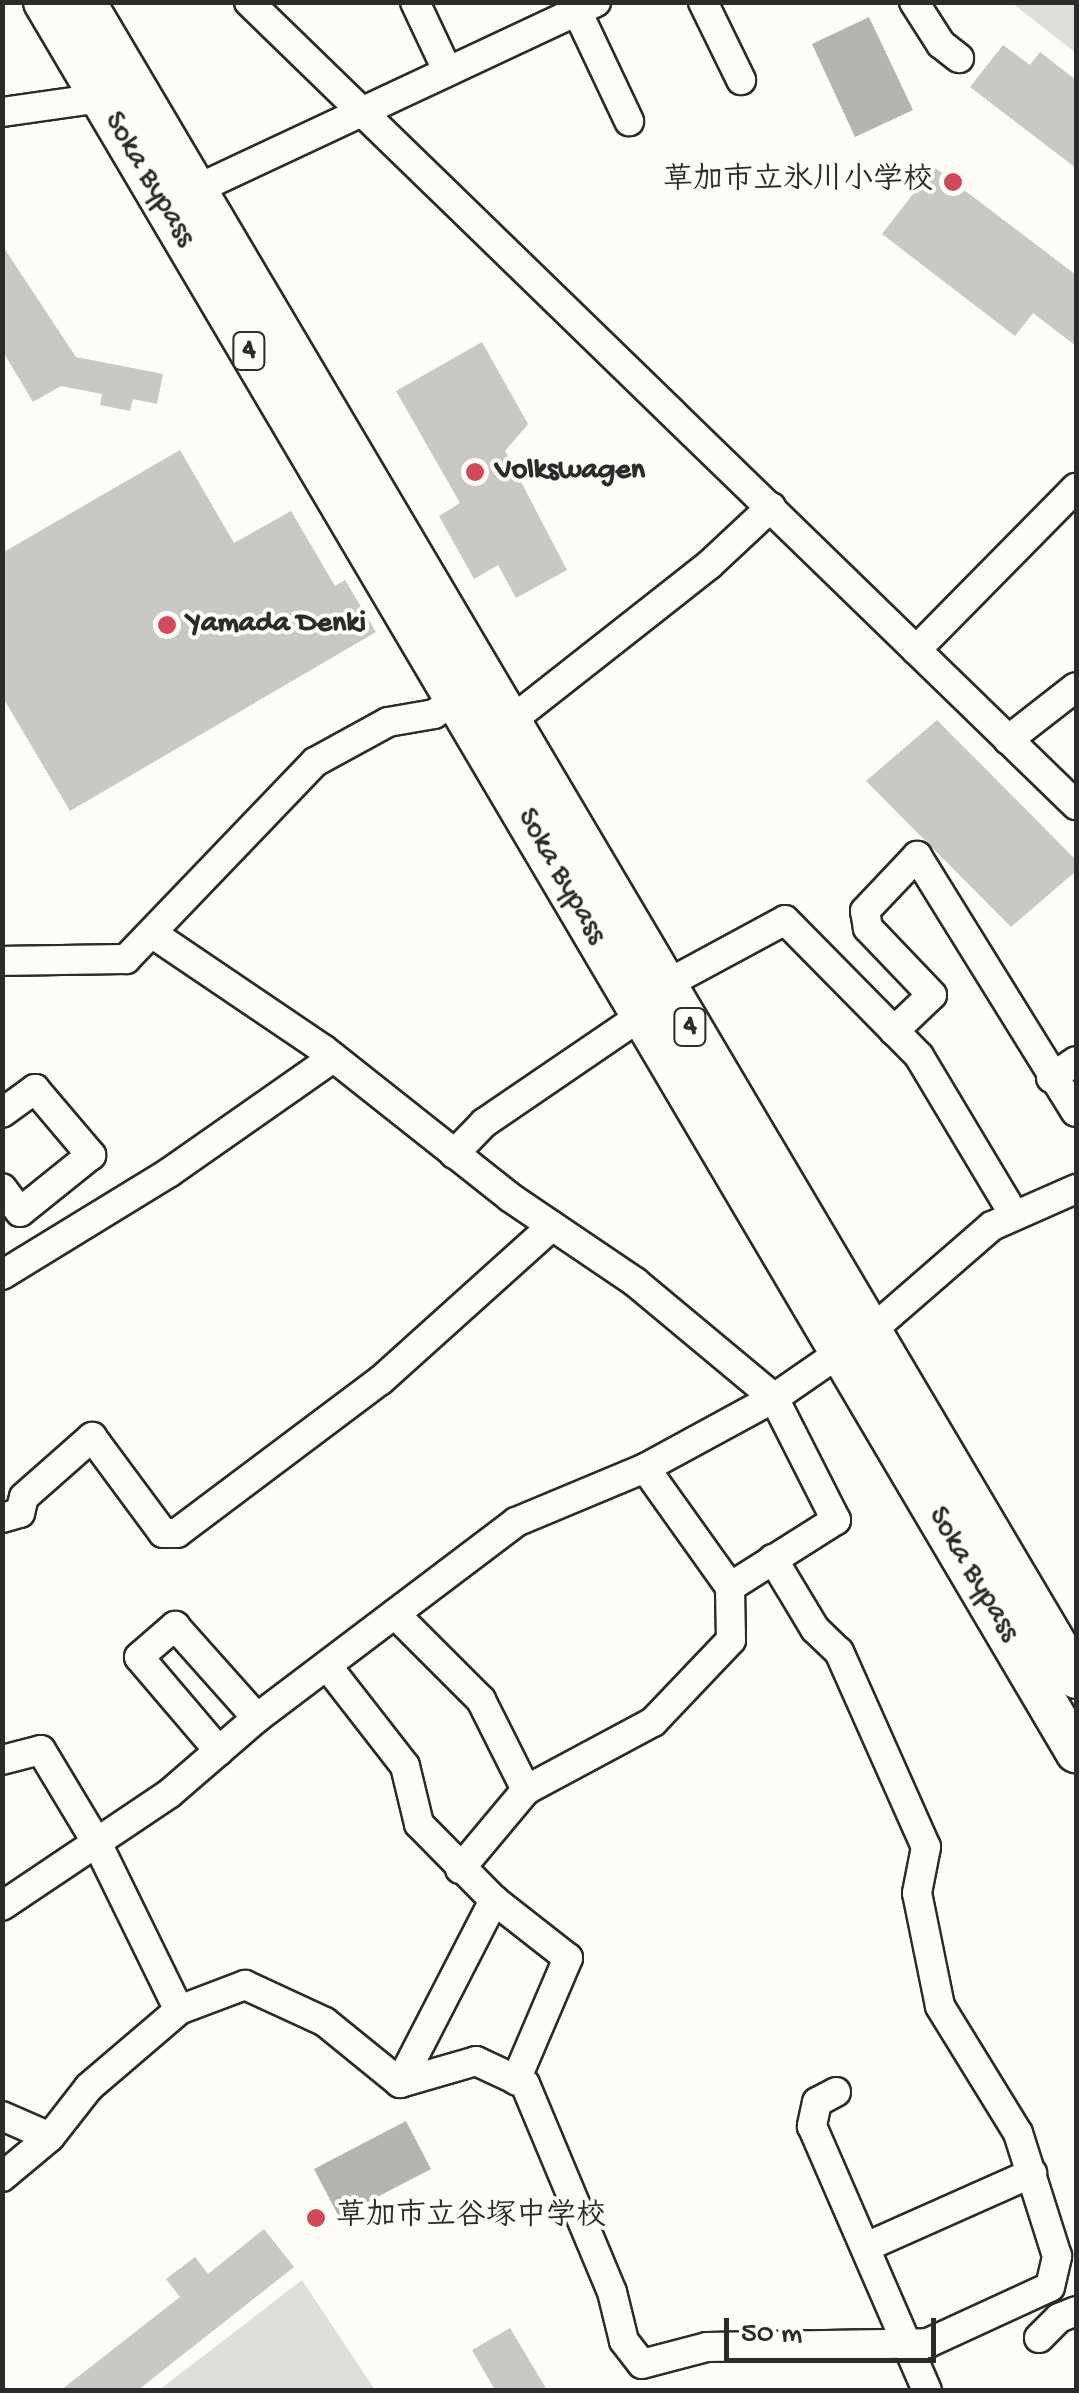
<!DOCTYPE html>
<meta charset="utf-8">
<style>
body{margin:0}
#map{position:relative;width:1079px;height:2393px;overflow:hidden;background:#fdfcf7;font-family:"Gochi Hand","Klee One",sans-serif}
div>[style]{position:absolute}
.green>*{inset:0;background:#dfdeda}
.water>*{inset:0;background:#b5b4b1}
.building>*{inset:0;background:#c9c8c4}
.roads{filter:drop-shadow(2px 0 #2b2b2b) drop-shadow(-2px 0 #2b2b2b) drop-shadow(0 2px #2b2b2b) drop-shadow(0 -2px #2b2b2b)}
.minor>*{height:28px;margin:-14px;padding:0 14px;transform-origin:14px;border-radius:14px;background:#fdfcf7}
.highway>*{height:40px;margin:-20px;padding:0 20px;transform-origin:20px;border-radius:20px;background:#fdfcf7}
.dots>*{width:28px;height:28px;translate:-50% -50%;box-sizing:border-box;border:5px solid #fdfcf7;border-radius:50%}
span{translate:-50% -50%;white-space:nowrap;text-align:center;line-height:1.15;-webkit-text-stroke:8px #fdfcf7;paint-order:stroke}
.shield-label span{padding:2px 8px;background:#fdfcf7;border:2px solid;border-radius:8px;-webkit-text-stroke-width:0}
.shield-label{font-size:28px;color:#2b2b2b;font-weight:700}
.street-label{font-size:30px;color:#2b2b2b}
.poi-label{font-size:30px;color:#2b2b2b;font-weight:700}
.right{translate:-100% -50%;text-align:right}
.left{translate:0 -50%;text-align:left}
.frame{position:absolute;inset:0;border:5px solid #2b2b2b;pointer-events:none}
.scale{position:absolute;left:724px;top:2318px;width:212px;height:45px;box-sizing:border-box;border:5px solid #2b2b2b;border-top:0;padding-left:12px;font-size:30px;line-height:35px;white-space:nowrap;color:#2b2b2b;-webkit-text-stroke:8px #fdfcf7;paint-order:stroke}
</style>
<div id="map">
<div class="green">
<div style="clip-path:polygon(1012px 3px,1076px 3px,1076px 53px)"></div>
<div style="clip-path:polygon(302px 2280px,375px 2390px,159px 2390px)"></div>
</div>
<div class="water">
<div style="clip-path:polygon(869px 17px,913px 110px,855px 137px,812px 44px)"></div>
<div style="clip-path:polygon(406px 2121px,431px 2169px,339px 2217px,314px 2169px)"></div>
</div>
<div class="building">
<div style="clip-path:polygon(1003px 45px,1030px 65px,1040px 52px,1076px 80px,1076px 168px,970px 87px)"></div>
<div style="clip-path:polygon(934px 167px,1076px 275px,1076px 346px,1033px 313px,1015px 336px,882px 234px)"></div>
<div style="clip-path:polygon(2px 245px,76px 357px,163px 374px,157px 404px,133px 399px,130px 411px,100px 405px,102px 394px,61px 386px,33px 402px,2px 350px)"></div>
<div style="clip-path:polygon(482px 342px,528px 424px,505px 451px,567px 570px,516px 598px,498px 565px,474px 579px,439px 516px,460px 503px,396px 391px)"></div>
<div style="clip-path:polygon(180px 450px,234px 543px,291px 511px,335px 586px,345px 580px,376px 632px,70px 811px,2px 696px,2px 553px)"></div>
<div style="clip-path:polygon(937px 720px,1076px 860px,1076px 871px,1011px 927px,866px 781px)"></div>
<div style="clip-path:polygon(264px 2229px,294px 2267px,138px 2390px,61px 2390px,180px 2297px,166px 2279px,195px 2257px,208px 2274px)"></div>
<div style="clip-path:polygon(510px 2328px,547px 2390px,495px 2390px,472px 2350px)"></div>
</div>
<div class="roads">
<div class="minor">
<div style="left:249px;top:2px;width:1153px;rotate:44.16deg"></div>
<div style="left:415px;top:2px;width:75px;rotate:64.8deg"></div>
<div style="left:703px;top:2px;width:87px;rotate:64deg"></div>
<div style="left:914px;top:2px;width:50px;rotate:57.3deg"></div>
<div style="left:941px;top:44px;width:23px;rotate:38deg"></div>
<div style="left:577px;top:11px;width:122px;rotate:64.7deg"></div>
<div style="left:2px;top:112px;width:99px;rotate:-8.1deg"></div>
<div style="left:195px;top:190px;width:443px;rotate:-25.1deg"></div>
<div style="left:916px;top:650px;width:228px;rotate:-45.4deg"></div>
<div style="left:512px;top:720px;width:251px;rotate:-38.2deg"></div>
<div style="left:709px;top:565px;width:85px;rotate:-43.1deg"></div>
<div style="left:1008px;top:740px;width:86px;rotate:-37.9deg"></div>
<div style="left:153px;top:934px;width:205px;rotate:34.1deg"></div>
<div style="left:323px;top:1049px;width:240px;rotate:38.4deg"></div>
<div style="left:511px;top:1198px;width:150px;rotate:34.1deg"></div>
<div style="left:635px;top:1282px;width:181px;rotate:39.8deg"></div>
<div style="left:774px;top:1398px;width:137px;rotate:63.1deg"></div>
<div style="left:836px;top:1520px;width:125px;rotate:147.7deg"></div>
<div style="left:2px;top:961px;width:124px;rotate:-0.9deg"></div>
<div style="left:126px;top:959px;width:273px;rotate:-46.2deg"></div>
<div style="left:315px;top:762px;width:83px;rotate:-28.7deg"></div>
<div style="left:388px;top:722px;width:47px;rotate:-9.9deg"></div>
<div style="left:434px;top:714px;width:42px;rotate:-34.4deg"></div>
<div style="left:665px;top:985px;width:136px;rotate:-28.4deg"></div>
<div style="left:785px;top:920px;width:191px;rotate:45.4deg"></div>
<div style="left:919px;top:1056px;width:185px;rotate:59.1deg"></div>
<div style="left:894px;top:1031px;width:52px;rotate:-43.5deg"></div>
<div style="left:932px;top:995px;width:93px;rotate:-133.7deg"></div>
<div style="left:868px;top:928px;width:17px;rotate:-100deg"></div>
<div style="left:865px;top:911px;width:76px;rotate:-46.6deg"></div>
<div style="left:917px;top:856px;width:301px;rotate:58.2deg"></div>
<div style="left:1051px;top:1078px;width:30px;rotate:-34deg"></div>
<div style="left:2px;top:1113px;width:41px;rotate:-36deg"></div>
<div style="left:35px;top:1089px;width:87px;rotate:49.7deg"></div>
<div style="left:91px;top:1155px;width:91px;rotate:141.2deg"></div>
<div style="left:20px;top:1212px;width:30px;rotate:-127deg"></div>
<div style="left:454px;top:1154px;width:43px;rotate:-45.9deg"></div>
<div style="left:484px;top:1123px;width:190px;rotate:-34.3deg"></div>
<div style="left:2px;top:1275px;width:197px;rotate:-31.5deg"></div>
<div style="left:170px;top:1172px;width:199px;rotate:-35deg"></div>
<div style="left:2px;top:1518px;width:19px;rotate:-16deg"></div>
<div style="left:20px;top:1513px;width:16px;rotate:-76deg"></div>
<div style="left:24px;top:1497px;width:91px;rotate:-41.4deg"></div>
<div style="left:92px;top:1437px;width:119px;rotate:53.5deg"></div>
<div style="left:163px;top:1533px;width:14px"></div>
<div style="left:177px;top:1533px;width:255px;rotate:-36.9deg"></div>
<div style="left:381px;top:1380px;width:230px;rotate:-42deg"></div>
<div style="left:395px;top:1614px;width:122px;rotate:45deg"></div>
<div style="left:481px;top:1700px;width:101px;rotate:63.4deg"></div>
<div style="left:328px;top:1667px;width:125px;rotate:52.1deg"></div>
<div style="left:405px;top:1766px;width:60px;rotate:76.4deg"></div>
<div style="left:419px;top:1824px;width:107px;rotate:45.4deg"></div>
<div style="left:494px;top:1900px;width:94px;rotate:38.1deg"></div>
<div style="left:568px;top:1958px;width:133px;rotate:113.1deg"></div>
<div style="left:219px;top:1751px;width:123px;rotate:-130.4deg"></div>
<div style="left:139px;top:1657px;width:48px;rotate:-40.7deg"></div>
<div style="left:175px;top:1626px;width:123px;rotate:48.3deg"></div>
<div style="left:2px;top:1760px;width:40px;rotate:-14.4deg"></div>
<div style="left:41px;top:1750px;width:111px;rotate:59deg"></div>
<div style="left:98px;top:1845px;width:184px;rotate:63.9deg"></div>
<div style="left:460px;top:1869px;width:103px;rotate:-50.1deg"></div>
<div style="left:526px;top:1790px;width:144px;rotate:-28.2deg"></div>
<div style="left:653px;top:1722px;width:113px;rotate:-46.4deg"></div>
<div style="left:731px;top:1640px;width:53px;rotate:-91.1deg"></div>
<div style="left:730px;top:1587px;width:146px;rotate:-125.5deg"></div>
<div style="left:2px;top:1906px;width:202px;rotate:-33.9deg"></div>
<div style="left:170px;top:1793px;width:115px;rotate:-40.8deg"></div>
<div style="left:257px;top:1718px;width:325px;rotate:-37.1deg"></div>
<div style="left:516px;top:1522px;width:140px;rotate:-22.7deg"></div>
<div style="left:645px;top:1468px;width:147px;rotate:-28.5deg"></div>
<div style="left:774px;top:1398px;width:118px;rotate:-34.6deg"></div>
<div style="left:871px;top:1331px;width:160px;rotate:-41deg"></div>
<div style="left:992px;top:1226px;width:92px;rotate:-23.8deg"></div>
<div style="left:400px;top:2083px;width:206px;rotate:-62.8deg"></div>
<div style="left:836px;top:2092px;width:21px;rotate:152deg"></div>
<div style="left:817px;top:2102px;width:25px;rotate:102deg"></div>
<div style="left:812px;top:2126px;width:288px;rotate:66.5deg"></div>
<div style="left:2px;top:2116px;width:52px;rotate:23.6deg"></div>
<div style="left:2px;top:2177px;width:62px;rotate:-39.8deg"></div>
<div style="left:50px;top:2137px;width:63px;rotate:-52deg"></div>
<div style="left:89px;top:2087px;width:118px;rotate:-40.5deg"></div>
<div style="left:179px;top:2010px;width:71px;rotate:-20.7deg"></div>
<div style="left:245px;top:1985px;width:88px;rotate:24.8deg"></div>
<div style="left:325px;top:2022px;width:97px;rotate:39.1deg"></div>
<div style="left:400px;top:2083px;width:79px;rotate:-16.1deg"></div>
<div style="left:476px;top:2061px;width:54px;rotate:25.1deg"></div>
<div style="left:525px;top:2084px;width:225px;rotate:67.3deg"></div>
<div style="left:612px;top:2292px;width:50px;rotate:76.2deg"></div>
<div style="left:624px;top:2341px;width:29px;rotate:52deg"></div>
<div style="left:642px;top:2364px;width:67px;rotate:-14.7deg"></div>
<div style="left:707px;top:2347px;width:221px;rotate:-1deg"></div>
<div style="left:928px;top:2343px;width:134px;rotate:-24.7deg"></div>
<div style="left:1050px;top:2287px;width:32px;rotate:-77deg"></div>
<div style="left:1057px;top:2256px;width:129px;rotate:-107.6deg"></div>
<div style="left:1018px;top:2133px;width:149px;rotate:-121.6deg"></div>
<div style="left:940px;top:2006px;width:115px;rotate:-101.5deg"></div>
<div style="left:917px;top:1893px;width:47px;rotate:-78.9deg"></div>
<div style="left:926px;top:1847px;width:214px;rotate:-114deg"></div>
<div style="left:839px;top:1652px;width:33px;rotate:-136deg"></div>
<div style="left:815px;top:1629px;width:82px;rotate:-121deg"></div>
<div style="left:866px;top:2247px;width:182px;rotate:-24deg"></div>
<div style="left:1039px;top:2338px;width:28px;rotate:-45deg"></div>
<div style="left:1059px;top:2318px;width:18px;rotate:-22deg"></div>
</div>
<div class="highway">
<div style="left:44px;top:2px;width:2032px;rotate:59.47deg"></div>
<div style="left:85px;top:2px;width:1947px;rotate:59.4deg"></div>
</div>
</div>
<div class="dots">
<div style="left:953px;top:182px;background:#d1495b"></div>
<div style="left:475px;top:472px;background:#d1495b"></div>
<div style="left:167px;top:625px;background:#d1495b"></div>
<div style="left:316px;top:2218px;background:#d1495b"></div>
</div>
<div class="shield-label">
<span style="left:249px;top:351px">4</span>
<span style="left:690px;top:1027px">4</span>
</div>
<div class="street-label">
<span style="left:148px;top:180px;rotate:59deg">Soka Bypass</span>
<span style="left:560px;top:877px;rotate:60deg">Soka Bypass</span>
<span style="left:972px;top:1575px;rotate:59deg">Soka Bypass</span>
</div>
<div class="poi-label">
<span class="right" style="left:933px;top:182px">草加市立氷川小学校</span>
<span class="left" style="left:495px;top:472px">Volkswagen</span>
<span class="left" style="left:187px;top:625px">Yamada Denki</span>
<span class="left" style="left:336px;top:2218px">草加市立谷塚中学校</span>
</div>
<div class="frame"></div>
<div class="scale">50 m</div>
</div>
